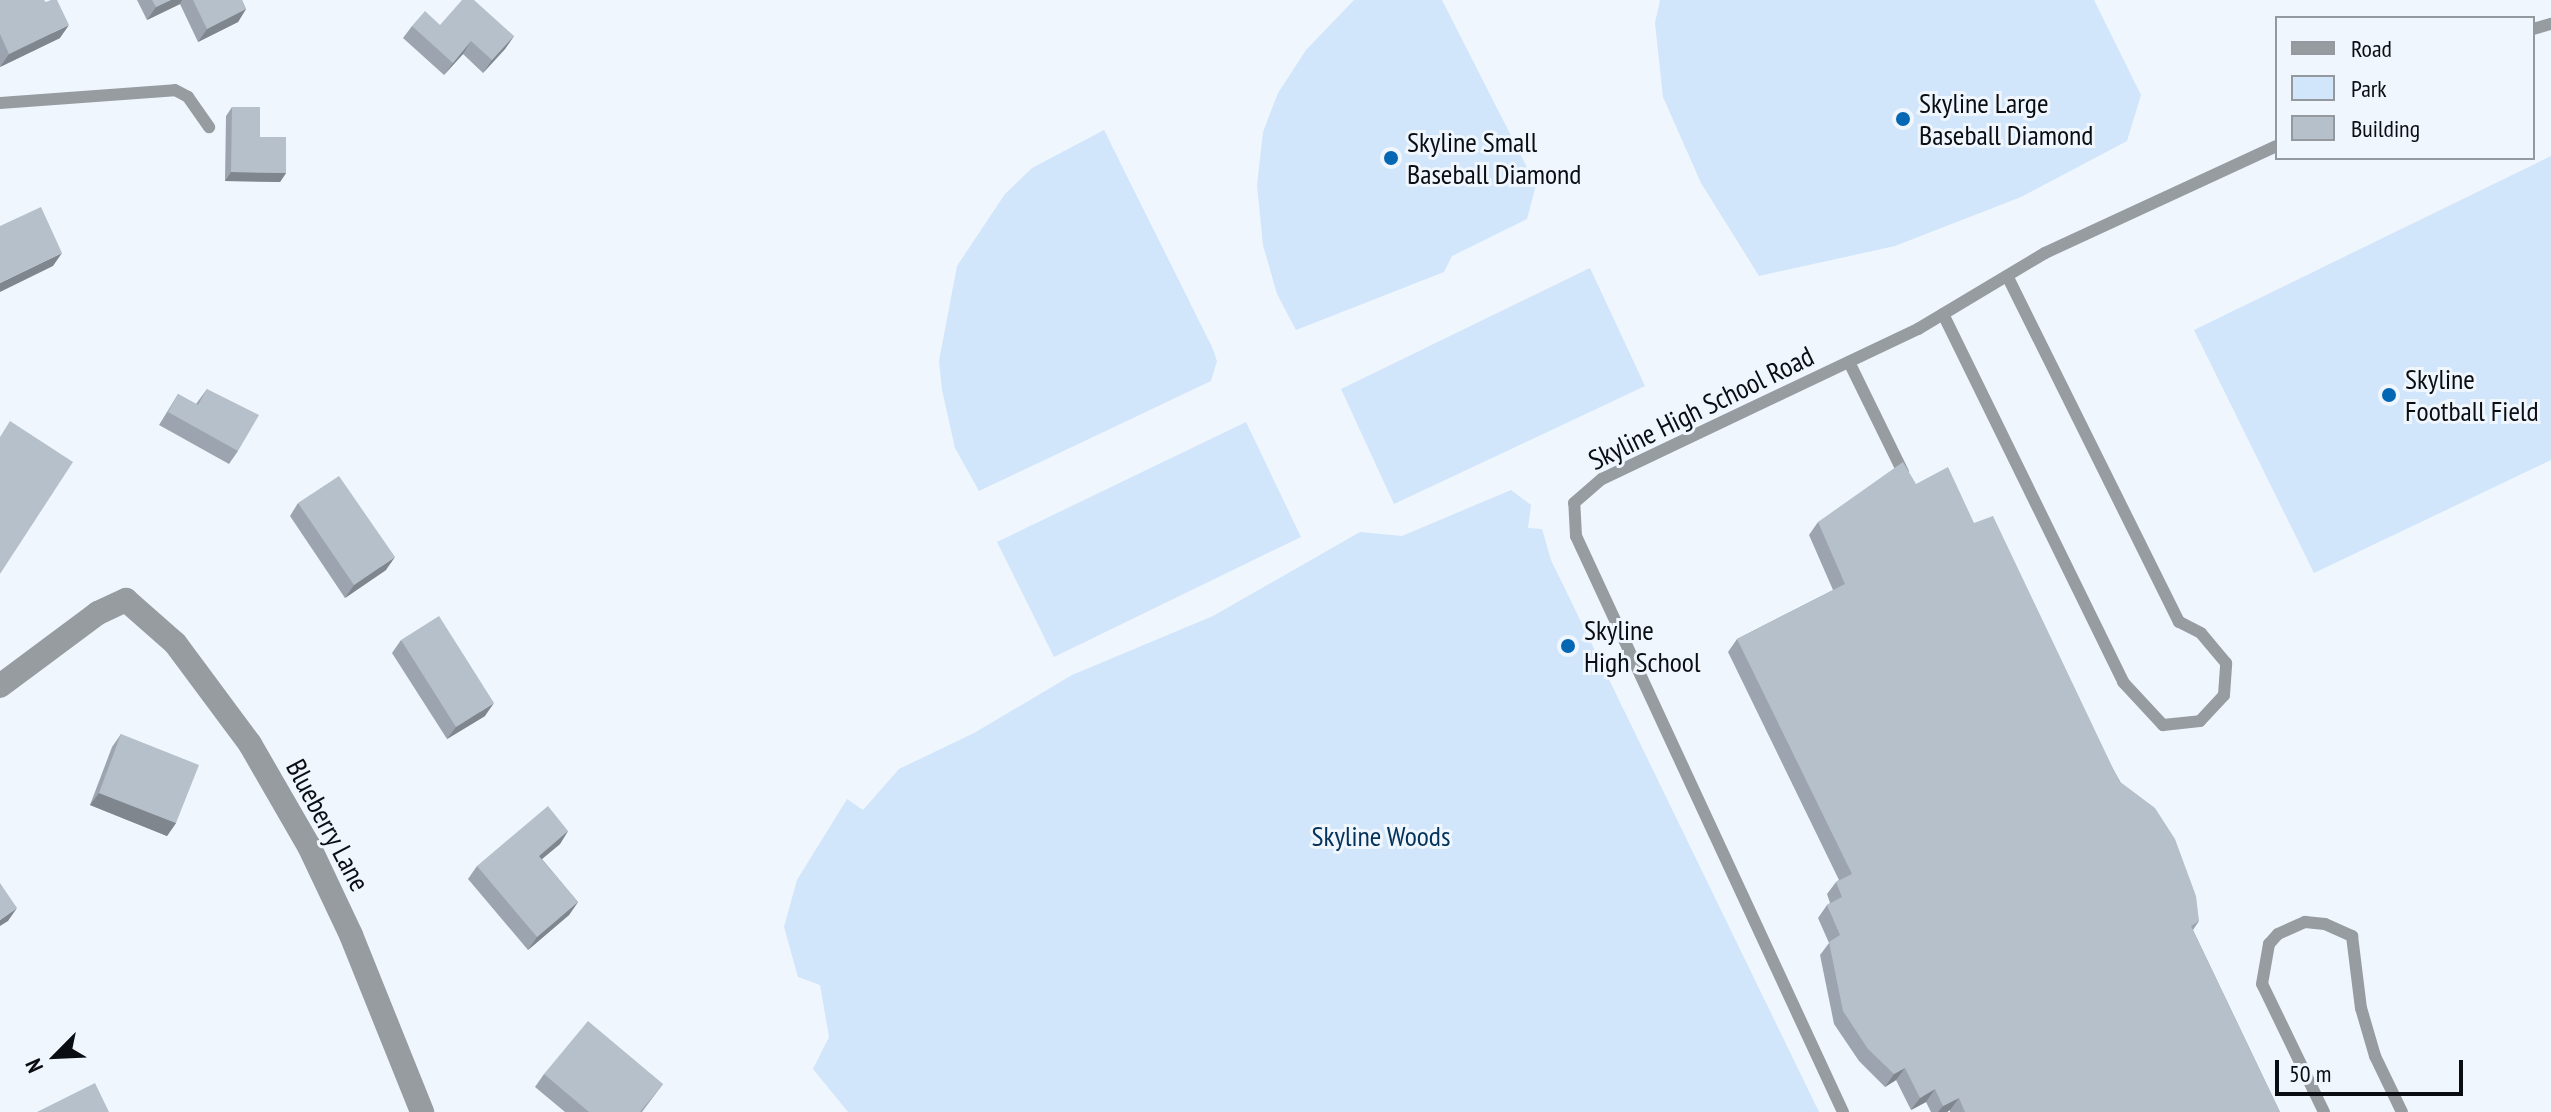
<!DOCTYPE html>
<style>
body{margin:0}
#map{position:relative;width:2551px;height:1112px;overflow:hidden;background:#f0f6fd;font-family:"PT Sans Narrow",sans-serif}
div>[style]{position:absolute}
.green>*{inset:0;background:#d1e5fb}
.lane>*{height:12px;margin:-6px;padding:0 6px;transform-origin:6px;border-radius:6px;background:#979ca1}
.street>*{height:24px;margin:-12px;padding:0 12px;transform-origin:12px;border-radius:12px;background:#979ca1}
.wall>*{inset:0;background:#9ca5af}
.shaded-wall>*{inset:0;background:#7f868e}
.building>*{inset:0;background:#b5c0cb}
.dots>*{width:22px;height:22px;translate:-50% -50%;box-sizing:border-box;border:4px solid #f0f6fd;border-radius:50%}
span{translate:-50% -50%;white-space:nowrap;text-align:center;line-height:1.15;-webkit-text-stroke:6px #f0f6fd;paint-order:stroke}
.poi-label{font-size:28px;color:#0a0e12}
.left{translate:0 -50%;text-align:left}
.street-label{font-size:28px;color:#0a0e12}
.park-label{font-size:28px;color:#03325a}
.legend{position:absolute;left:2275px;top:16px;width:260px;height:144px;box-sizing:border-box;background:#f0f6fd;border:2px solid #94999f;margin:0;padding:10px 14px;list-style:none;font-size:24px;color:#0a0e12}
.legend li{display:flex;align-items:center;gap:16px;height:40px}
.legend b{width:40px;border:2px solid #94999f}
.north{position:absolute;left:16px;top:1016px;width:80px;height:80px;-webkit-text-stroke:6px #f0f6fd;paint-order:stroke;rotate:246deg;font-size:22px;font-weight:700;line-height:32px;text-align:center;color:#0a0e12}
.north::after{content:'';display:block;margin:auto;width:28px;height:36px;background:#0a0e12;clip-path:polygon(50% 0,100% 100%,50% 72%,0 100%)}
.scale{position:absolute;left:2275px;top:1060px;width:188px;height:36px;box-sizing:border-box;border:4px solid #0a0e12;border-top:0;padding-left:10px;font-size:24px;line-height:28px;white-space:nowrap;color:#0a0e12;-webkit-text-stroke:6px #f0f6fd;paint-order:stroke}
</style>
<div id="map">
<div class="green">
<div style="clip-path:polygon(1354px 0,1442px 0,1536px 185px,1527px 219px,1452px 256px,1444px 272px,1296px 330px,1277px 294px,1263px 245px,1257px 185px,1263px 132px,1278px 93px,1306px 50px)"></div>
<div style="clip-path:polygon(1660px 0,2094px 0,2141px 95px,2127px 141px,2021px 197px,1895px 246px,1759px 276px,1701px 183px,1663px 97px,1655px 23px)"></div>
<div style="clip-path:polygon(1104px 130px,1212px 347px,1217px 361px,1211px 381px,979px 491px,955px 448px,942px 390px,939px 361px,957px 266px,1005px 194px,1032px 168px)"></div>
<div style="clip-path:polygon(2551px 156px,2551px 460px,2314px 573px,2194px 330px)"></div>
<div style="clip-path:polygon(1590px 268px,1645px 386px,1394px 504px,1341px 389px)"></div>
<div style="clip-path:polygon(1246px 422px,1301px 537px,1054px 657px,997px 542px)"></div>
<div style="clip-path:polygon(1511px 490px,1531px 505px,1528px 528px,1542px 529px,1551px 560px,1819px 1112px,848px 1112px,813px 1069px,829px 1037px,820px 985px,798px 977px,784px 927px,797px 880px,847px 799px,863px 810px,899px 769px,974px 733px,1072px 675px,1213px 616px,1360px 532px,1402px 536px)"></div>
</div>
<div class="lane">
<div style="left:2533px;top:29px;width:19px;rotate:-16deg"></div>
<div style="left:0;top:103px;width:175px;rotate:-4.2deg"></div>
<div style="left:175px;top:90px;width:15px;rotate:28deg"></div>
<div style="left:188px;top:97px;width:37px;rotate:55deg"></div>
<div style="left:1943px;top:314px;width:410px;rotate:63.9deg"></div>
<div style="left:2123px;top:682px;width:59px;rotate:47.1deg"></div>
<div style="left:2163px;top:725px;width:37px;rotate:-6deg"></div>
<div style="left:2200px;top:721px;width:35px;rotate:-47deg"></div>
<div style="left:2224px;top:695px;width:32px;rotate:-86deg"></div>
<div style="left:2226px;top:663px;width:39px;rotate:-130deg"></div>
<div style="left:2201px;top:633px;width:25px;rotate:-153deg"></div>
<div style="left:2179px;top:622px;width:386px;rotate:-116.4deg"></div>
<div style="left:1849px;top:362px;width:123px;rotate:63.9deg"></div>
<div style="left:1843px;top:1112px;width:635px;rotate:-114.87deg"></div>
<div style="left:1576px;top:536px;width:33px;rotate:-93deg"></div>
<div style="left:1574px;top:503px;width:37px;rotate:-41deg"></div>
<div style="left:1602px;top:479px;width:350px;rotate:-25.4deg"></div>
<div style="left:1918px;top:329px;width:148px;rotate:-30.9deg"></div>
<div style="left:2045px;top:253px;width:255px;rotate:-24.8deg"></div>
<div style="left:2324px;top:1112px;width:142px;rotate:-115.8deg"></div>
<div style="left:2262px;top:984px;width:41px;rotate:-80.1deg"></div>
<div style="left:2269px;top:944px;width:13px;rotate:-48deg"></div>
<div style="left:2278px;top:934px;width:30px;rotate:-24deg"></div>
<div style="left:2305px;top:922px;width:20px;rotate:6deg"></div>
<div style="left:2325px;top:924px;width:30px;rotate:24deg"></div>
<div style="left:2352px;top:936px;width:73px;rotate:82.9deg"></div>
<div style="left:2361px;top:1008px;width:50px;rotate:73.7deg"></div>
<div style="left:2375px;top:1056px;width:62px;rotate:64.3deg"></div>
</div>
<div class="street">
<div style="left:0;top:686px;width:122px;rotate:-36.7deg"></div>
<div style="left:98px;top:613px;width:31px;rotate:-25deg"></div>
<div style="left:126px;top:600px;width:65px;rotate:41.3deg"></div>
<div style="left:175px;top:643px;width:126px;rotate:53.4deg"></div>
<div style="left:250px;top:744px;width:118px;rotate:60deg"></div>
<div style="left:309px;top:846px;width:98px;rotate:64.7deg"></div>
<div style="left:351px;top:935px;width:191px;rotate:68.1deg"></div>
</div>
<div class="wall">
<div style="clip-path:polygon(0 0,60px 38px,0 67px)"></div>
<div style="clip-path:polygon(137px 0,242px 0,246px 9px,238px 22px,198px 42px,180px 4px,147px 20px)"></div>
<div style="clip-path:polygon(440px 25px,514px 36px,505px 49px,483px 73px,463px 54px,444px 75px,403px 38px,412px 26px)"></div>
<div style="clip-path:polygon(232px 107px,260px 137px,286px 173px,280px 182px,225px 181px,226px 116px)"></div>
<div style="clip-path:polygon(207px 389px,238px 451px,229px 464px,159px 425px,178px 394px,196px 404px)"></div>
<div style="clip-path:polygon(1916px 484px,1974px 523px,2199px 921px,2193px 930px,2280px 1112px,1950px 1112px,1950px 1110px,1947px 1112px,1931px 1112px,1926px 1102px,1911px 1110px,1896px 1080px,1885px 1087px,1859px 1061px,1834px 1024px,1820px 955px,1829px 943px,1818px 918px,1827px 905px,1830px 903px,1827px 894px,1836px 882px,1839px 880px,1728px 652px,1737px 639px,1833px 590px,1809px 535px,1818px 522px)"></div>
<div style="clip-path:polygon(298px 503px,386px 570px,345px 598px,290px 516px)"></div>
<div style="clip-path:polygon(401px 640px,485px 716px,447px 739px,392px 653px)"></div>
<div style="clip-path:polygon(121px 734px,176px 823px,167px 836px,90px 805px,112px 747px)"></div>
<div style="clip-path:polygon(568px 831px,560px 844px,542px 859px,578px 902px,569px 915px,528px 950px,468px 879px,477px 866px)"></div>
<div style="clip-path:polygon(544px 1074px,663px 1084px,642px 1112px,565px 1112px,535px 1087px)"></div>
</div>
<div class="shaded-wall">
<div style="clip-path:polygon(171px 0,182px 0,180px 4px,147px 20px,156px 7px)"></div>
<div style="clip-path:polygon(246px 9px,238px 22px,198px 42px,207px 29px)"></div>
<div style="clip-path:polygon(69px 25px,60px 38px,0 67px,9px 54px)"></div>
<div style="clip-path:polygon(514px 36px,505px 49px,483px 73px,492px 60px)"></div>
<div style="clip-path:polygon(471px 41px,463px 54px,444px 75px,453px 63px)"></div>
<div style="clip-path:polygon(231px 172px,286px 173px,280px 182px,225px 181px)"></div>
<div style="clip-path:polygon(62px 253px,53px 266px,0 292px,0 283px)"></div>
<div style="clip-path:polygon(395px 557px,386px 570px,345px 598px,354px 585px)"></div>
<div style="clip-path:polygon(494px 703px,485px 716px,447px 739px,456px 727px)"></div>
<div style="clip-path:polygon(99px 793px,176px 823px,167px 836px,90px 805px)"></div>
<div style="clip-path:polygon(568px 831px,560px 844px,530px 869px,539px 856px)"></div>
<div style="clip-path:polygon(578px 902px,569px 915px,528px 950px,537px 937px)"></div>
<div style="clip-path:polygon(17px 908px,8px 921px,0 926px,0 920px)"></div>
<div style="clip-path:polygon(1905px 1068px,1896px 1080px,1885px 1087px,1894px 1074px)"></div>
<div style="clip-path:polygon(1935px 1089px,1926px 1102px,1911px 1110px,1920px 1098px)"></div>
<div style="clip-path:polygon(1959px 1098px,1950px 1110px,1947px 1112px,1938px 1112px,1943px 1106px)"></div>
</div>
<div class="building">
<div style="clip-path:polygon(0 0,44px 0,46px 2px,51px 0,57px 0,69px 25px,9px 54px,0 34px)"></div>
<div style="clip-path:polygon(152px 0,171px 0,156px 7px)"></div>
<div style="clip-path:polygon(193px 0,242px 0,246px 9px,207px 29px)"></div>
<div style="clip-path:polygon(462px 0,474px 0,514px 36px,492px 60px,471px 41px,453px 63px,412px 26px,425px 11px,440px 25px)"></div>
<div style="clip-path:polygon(232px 107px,260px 107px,260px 137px,286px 137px,286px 173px,231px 172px)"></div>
<div style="clip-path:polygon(41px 207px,62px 253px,0 283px,0 226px)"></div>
<div style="clip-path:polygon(207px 389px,259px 415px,238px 451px,168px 412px,178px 394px,198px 405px)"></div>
<div style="clip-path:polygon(10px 421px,73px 462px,0 574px,0 437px)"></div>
<div style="clip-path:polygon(1903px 462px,1916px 484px,1948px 467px,1974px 523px,1993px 516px,2119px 781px,2155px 808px,2175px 839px,2196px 896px,2199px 921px,2191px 926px,2280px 1112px,1965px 1112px,1959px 1098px,1943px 1106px,1935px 1089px,1920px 1098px,1905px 1068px,1894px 1074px,1868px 1049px,1843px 1011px,1829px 942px,1840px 935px,1827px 905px,1842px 897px,1836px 882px,1852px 874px,1737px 639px,1845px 584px,1818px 522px)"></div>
<div style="clip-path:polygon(339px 476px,395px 557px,354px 585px,298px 503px)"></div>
<div style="clip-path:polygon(439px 616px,494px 703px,456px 727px,401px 640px)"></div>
<div style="clip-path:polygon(121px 734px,199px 765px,176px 823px,99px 793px)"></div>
<div style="clip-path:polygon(548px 806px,568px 831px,539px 856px,578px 902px,537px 937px,477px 866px)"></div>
<div style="clip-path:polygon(0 883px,17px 908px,0 920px)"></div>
<div style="clip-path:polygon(588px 1021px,663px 1084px,640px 1112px,589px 1112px,544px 1074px)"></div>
<div style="clip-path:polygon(95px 1083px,109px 1112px,37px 1112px)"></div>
</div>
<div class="dots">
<div style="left:1903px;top:119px;background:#0467b3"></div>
<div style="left:1391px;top:158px;background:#0467b3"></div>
<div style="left:2389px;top:395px;background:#0467b3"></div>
<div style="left:1568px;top:646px;background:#0467b3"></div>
</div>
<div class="poi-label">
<span class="left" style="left:1919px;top:119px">Skyline Large<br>Baseball Diamond</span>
<span class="left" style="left:1407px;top:158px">Skyline Small<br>Baseball Diamond</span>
<span class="left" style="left:2405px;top:395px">Skyline<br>Football Field</span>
<span class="left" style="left:1584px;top:646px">Skyline<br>High School</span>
</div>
<div class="street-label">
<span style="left:1701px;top:408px;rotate:-26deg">Skyline High School Road</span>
<span style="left:328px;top:825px;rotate:62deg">Blueberry Lane</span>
</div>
<div class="park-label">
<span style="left:1381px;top:836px">Skyline Woods</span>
</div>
<ul class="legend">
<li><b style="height:10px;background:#979ca1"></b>Road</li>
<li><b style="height:22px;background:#d1e5fb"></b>Park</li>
<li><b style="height:22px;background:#b5c0cb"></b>Building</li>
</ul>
<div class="north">N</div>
<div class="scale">50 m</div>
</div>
